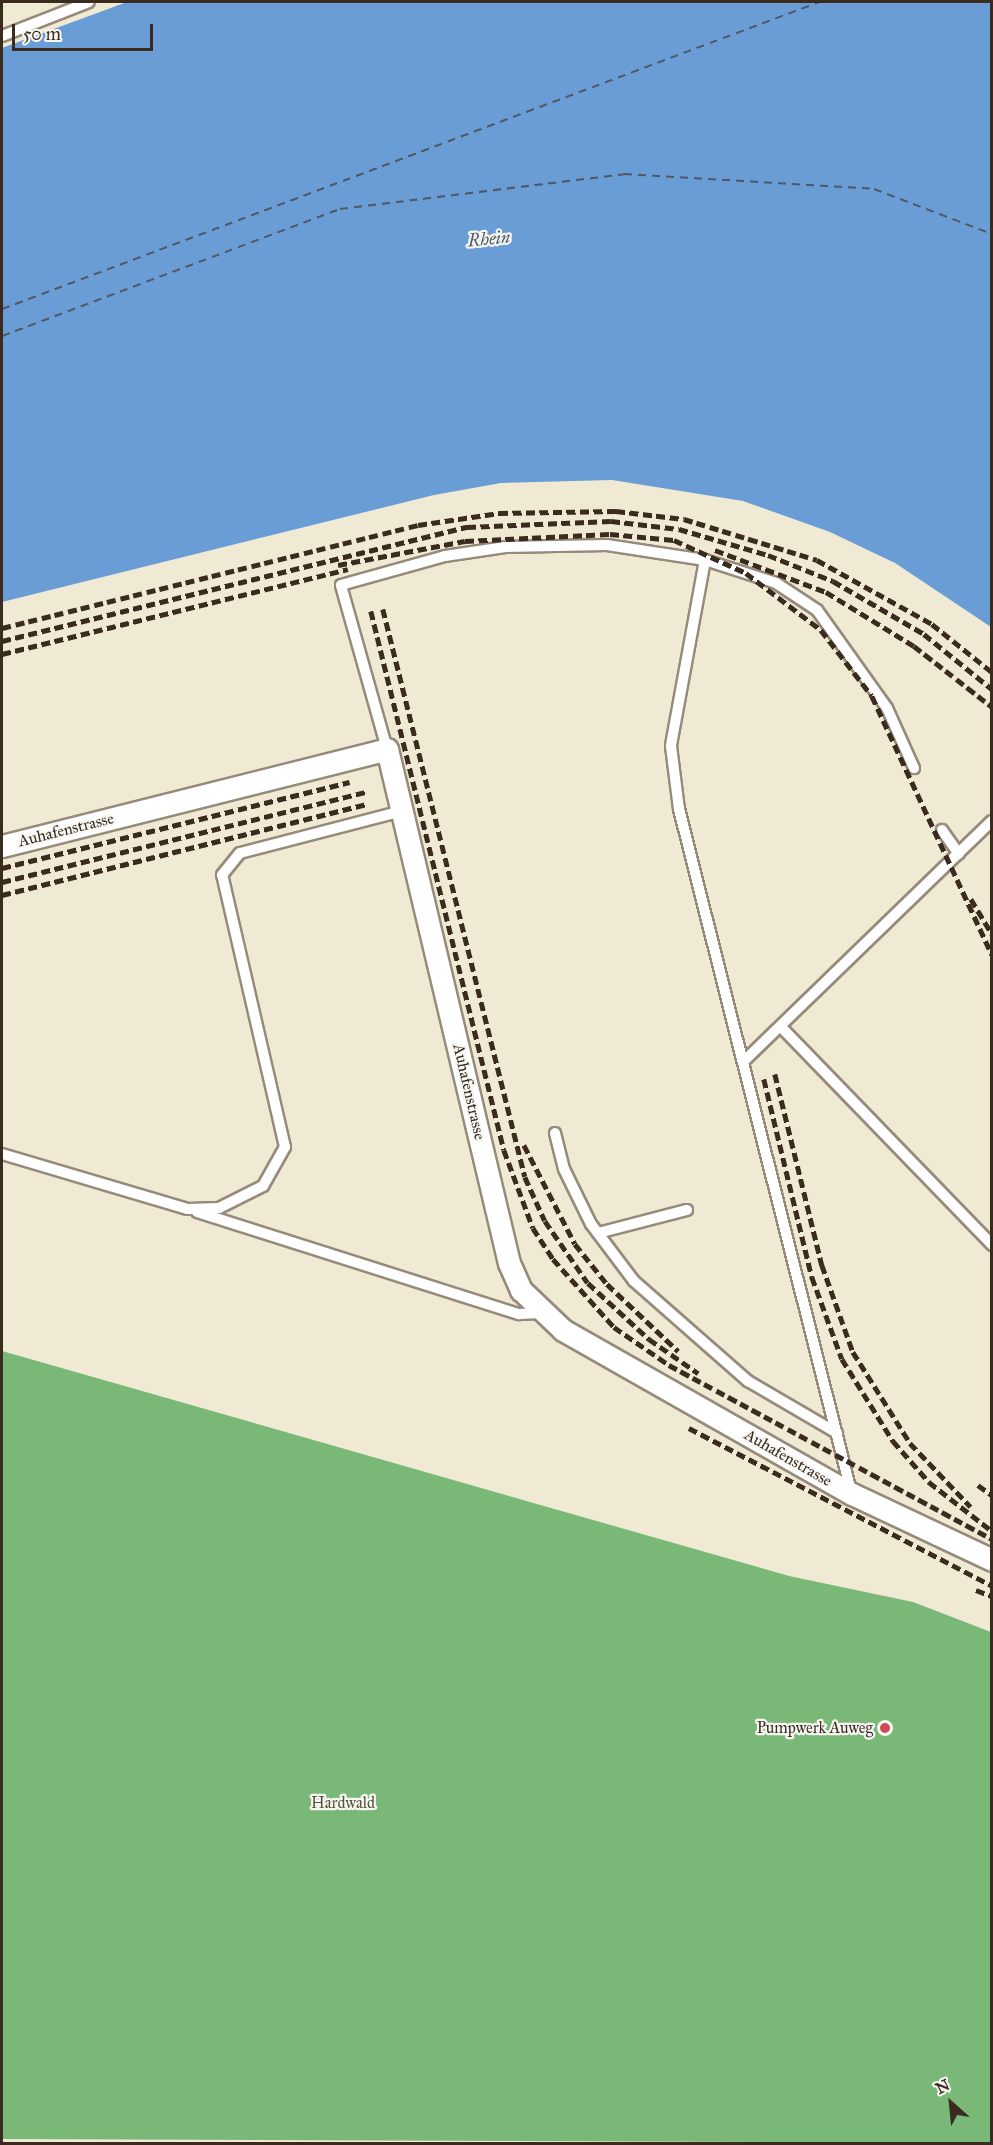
<!DOCTYPE html>
<style>
body{margin:0}
#map{position:relative;width:993px;height:2145px;overflow:hidden;background:#f0ead5;font-family:"IM FELL Great Primer",serif}
div>[style]{position:absolute}
.forest>*{inset:0;background:#7ab878}
.water>*{inset:0;background:#6a9dd5}
.ferry>*{height:1.5px;margin-top:-0.75px;transform-origin:0;background:repeating-linear-gradient(90deg,#4e5867 0 8px,transparent 0 14px)}
.roads{filter:drop-shadow(2px 0 #968a7a) drop-shadow(-2px 0 #968a7a) drop-shadow(0 2px #968a7a) drop-shadow(0 -2px #968a7a)}
.lane>*{height:10px;margin:-5px;padding:0 5px;transform-origin:5px;border-radius:5px;background:#fff}
.street>*{height:21px;margin:-10.5px;padding:0 10.5px;transform-origin:10.5px;border-radius:10.5px;background:#fff}
.rail>*{height:4.5px;margin-top:-2.25px;transform-origin:0;background:repeating-linear-gradient(90deg,#3b2a1e 0 9px,transparent 0 13.5px)}
.dots>*{width:16px;height:16px;translate:-50% -50%;box-sizing:border-box;border:3px solid #f6f6f2;border-radius:50%}
span{translate:-50% -50%;white-space:nowrap;text-align:center;line-height:1.15;-webkit-text-stroke:4.5px #f6f6f2;paint-order:stroke}
.street-label{font-size:16px;color:#3b2a1e}
.poi-label{font-size:16px;color:#3b2a1e}
.right{translate:-100% -50%;text-align:right}
.park-label{font-size:16px;color:#52553a}
.water-label{font-size:18px;color:#4e5867;font-style:italic}
.frame{position:absolute;inset:0;border:3px solid #3b2a1e;pointer-events:none}
.north{position:absolute;left:921px;top:2073px;width:60px;height:60px;-webkit-text-stroke:4px #f6f6f2;paint-order:stroke;rotate:333deg;font-size:16px;font-weight:700;line-height:24px;text-align:center;color:#3b2a1e}
.north::after{content:'';display:block;margin:auto;width:21px;height:27px;background:#3b2a1e;clip-path:polygon(50% 0,100% 100%,50% 72%,0 100%)}
.scale{position:absolute;left:12px;top:24px;width:141px;height:27px;box-sizing:border-box;border:3px solid #3b2a1e;border-top:0;padding-left:8px;font-size:18px;line-height:21px;white-space:nowrap;color:#3b2a1e;-webkit-text-stroke:4px #f6f6f2;paint-order:stroke}
</style>
<div id="map">
<div class="forest">
<div style="clip-path:polygon(2px 1351px,789px 1576px,913px 1602px,991px 1632px,991px 2143px,2px 2139px)"></div>
</div>
<div class="water">
<div style="clip-path:polygon(127px 2px,991px 2px,991px 627px,895px 563px,830px 532px,743px 501px,612px 480px,501px 483px,434px 495px,2px 602px,2px 48px)"></div>
</div>
<div class="ferry">
<div style="left:2px;top:309px;width:873px;rotate:-20.59deg"></div>
<div style="left:2px;top:336px;width:361px;rotate:-20.6deg"></div>
<div style="left:340px;top:209px;width:286px;rotate:-7deg"></div>
<div style="left:624px;top:174px;width:250px;rotate:3.4deg"></div>
<div style="left:874px;top:189px;width:126px;rotate:20.9deg"></div>
</div>
<div class="roads">
<div class="lane">
<div style="left:2px;top:36px;width:93px;rotate:-21.3deg"></div>
<div style="left:705px;top:560px;width:75px;rotate:17.9deg"></div>
<div style="left:776px;top:583px;width:49px;rotate:33.4deg"></div>
<div style="left:817px;top:610px;width:120px;rotate:54.5deg"></div>
<div style="left:887px;top:708px;width:66px;rotate:65.8deg"></div>
<div style="left:387px;top:749px;width:170px;rotate:-105.7deg"></div>
<div style="left:341px;top:585px;width:108px;rotate:-15.6deg"></div>
<div style="left:445px;top:556px;width:61px;rotate:-8.5deg"></div>
<div style="left:505px;top:547px;width:102px;rotate:-1.1deg"></div>
<div style="left:607px;top:545px;width:99px;rotate:8.7deg"></div>
<div style="left:705px;top:560px;width:189px;rotate:100.4deg"></div>
<div style="left:671px;top:746px;width:64px;rotate:82.8deg"></div>
<div style="left:679px;top:809px;width:703px;rotate:75.85deg"></div>
<div style="left:942px;top:830px;width:29px;rotate:55deg"></div>
<div style="left:783px;top:1029px;width:301px;rotate:45.9deg"></div>
<div style="left:744px;top:1061px;width:345px;rotate:-44.1deg"></div>
<div style="left:555px;top:1133px;width:37px;rotate:76deg"></div>
<div style="left:564px;top:1169px;width:61px;rotate:63.9deg"></div>
<div style="left:591px;top:1224px;width:71px;rotate:53deg"></div>
<div style="left:634px;top:1281px;width:152px;rotate:41.3deg"></div>
<div style="left:748px;top:1381px;width:103px;rotate:30.3deg"></div>
<div style="left:2px;top:1154px;width:194px;rotate:16.5deg"></div>
<div style="left:188px;top:1209px;width:31px;rotate:-2deg"></div>
<div style="left:219px;top:1208px;width:49px;rotate:-26.6deg"></div>
<div style="left:263px;top:1186px;width:45px;rotate:-60.6deg"></div>
<div style="left:285px;top:1147px;width:279px;rotate:-103deg"></div>
<div style="left:222px;top:875px;width:28px;rotate:-51deg"></div>
<div style="left:240px;top:853px;width:167px;rotate:-14.5deg"></div>
<div style="left:197px;top:1212px;width:338px;rotate:17.6deg"></div>
<div style="left:519px;top:1314px;width:21px;rotate:-3deg"></div>
<div style="left:598px;top:1233px;width:92px;rotate:-14.5deg"></div>
</div>
<div class="street">
<div style="left:2px;top:846px;width:397px;rotate:-14.1deg"></div>
<div style="left:387px;top:749px;width:528px;rotate:76.65deg"></div>
<div style="left:509px;top:1263px;width:30px;rotate:66deg"></div>
<div style="left:521px;top:1290px;width:58px;rotate:43.6deg"></div>
<div style="left:563px;top:1330px;width:332px;rotate:29.6deg"></div>
<div style="left:852px;top:1494px;width:155px;rotate:25.2deg"></div>
</div>
</div>
<div class="rail">
<div style="left:715px;top:550px;width:119px;rotate:20.7deg"></div>
<div style="left:826px;top:592px;width:103px;rotate:31.5deg"></div>
<div style="left:914px;top:646px;width:99px;rotate:38deg"></div>
<div style="left:338px;top:565px;width:129px;rotate:-10.7deg"></div>
<div style="left:465px;top:541px;width:145px;rotate:-2.8deg"></div>
<div style="left:610px;top:534px;width:64px;rotate:5.4deg"></div>
<div style="left:674px;top:540px;width:79px;rotate:24.6deg"></div>
<div style="left:746px;top:573px;width:94px;rotate:37.2deg"></div>
<div style="left:821px;top:630px;width:83px;rotate:52.3deg"></div>
<div style="left:872px;top:696px;width:285px;rotate:65.1deg"></div>
<div style="left:383px;top:609px;width:585px;rotate:75.96deg"></div>
<div style="left:525px;top:1177px;width:48px;rotate:65.6deg"></div>
<div style="left:545px;top:1221px;width:75px;rotate:55.3deg"></div>
<div style="left:588px;top:1283px;width:83px;rotate:42.6deg"></div>
<div style="left:649px;top:1339px;width:60px;rotate:34.8deg"></div>
<div style="left:371px;top:611px;width:555px;rotate:76.14deg"></div>
<div style="left:504px;top:1150px;width:83px;rotate:69.6deg"></div>
<div style="left:533px;top:1228px;width:37px;rotate:57deg"></div>
<div style="left:553px;top:1259px;width:91px;rotate:48.1deg"></div>
<div style="left:614px;top:1327px;width:67px;rotate:34.6deg"></div>
<div style="left:669px;top:1365px;width:367px;rotate:28.3deg"></div>
<div style="left:2px;top:628px;width:429px;rotate:-13.9deg"></div>
<div style="left:418px;top:525px;width:82px;rotate:-8.4deg"></div>
<div style="left:499px;top:513px;width:117px;rotate:-1deg"></div>
<div style="left:616px;top:511px;width:68px;rotate:6.7deg"></div>
<div style="left:684px;top:519px;width:139px;rotate:17.1deg"></div>
<div style="left:817px;top:560px;width:132px;rotate:29.1deg"></div>
<div style="left:932px;top:624px;width:77px;rotate:38.7deg"></div>
<div style="left:2px;top:641px;width:479px;rotate:-13.8deg"></div>
<div style="left:467px;top:527px;width:144px;rotate:-2.4deg"></div>
<div style="left:611px;top:521px;width:68px;rotate:6.7deg"></div>
<div style="left:679px;top:529px;width:93px;rotate:16.3deg"></div>
<div style="left:768px;top:555px;width:70px;rotate:21.8deg"></div>
<div style="left:833px;top:581px;width:105px;rotate:30.2deg"></div>
<div style="left:924px;top:634px;width:87px;rotate:39deg"></div>
<div style="left:2px;top:654px;width:356px;rotate:-13.8deg"></div>
<div style="left:2px;top:868px;width:358px;rotate:-13.9deg"></div>
<div style="left:2px;top:882px;width:376px;rotate:-13.9deg"></div>
<div style="left:2px;top:895px;width:377px;rotate:-14deg"></div>
<div style="left:971px;top:899px;width:41px;rotate:59deg"></div>
<div style="left:775px;top:1074px;width:197px;rotate:76.2deg"></div>
<div style="left:822px;top:1265px;width:92px;rotate:70.4deg"></div>
<div style="left:853px;top:1352px;width:107px;rotate:57.9deg"></div>
<div style="left:910px;top:1443px;width:88px;rotate:46.4deg"></div>
<div style="left:764px;top:1079px;width:204px;rotate:76.4deg"></div>
<div style="left:812px;top:1277px;width:87px;rotate:69.9deg"></div>
<div style="left:842px;top:1359px;width:97px;rotate:58.1deg"></div>
<div style="left:893px;top:1441px;width:55px;rotate:48.7deg"></div>
<div style="left:929px;top:1482px;width:80px;rotate:37.9deg"></div>
<div style="left:524px;top:1145px;width:111px;rotate:62.7deg"></div>
<div style="left:575px;top:1244px;width:51px;rotate:51.3deg"></div>
<div style="left:607px;top:1284px;width:98px;rotate:43.3deg"></div>
<div style="left:689px;top:1428px;width:342px;rotate:27.5deg"></div>
<div style="left:978px;top:1485px;width:17px;rotate:36deg"></div>
<div style="left:976px;top:1590px;width:17px;rotate:21deg"></div>
</div>
<div class="dots">
<div style="left:885px;top:1728px;background:#d1495b"></div>
</div>
<div class="street-label">
<span style="left:66px;top:830px;rotate:-14deg">Auhafenstrasse</span>
<span style="left:469px;top:1092px;rotate:77deg">Auhafenstrasse</span>
<span style="left:788px;top:1458px;rotate:30deg">Auhafenstrasse</span>
</div>
<div class="poi-label">
<span class="right" style="left:873px;top:1728px">Pumpwerk Auweg</span>
</div>
<div class="park-label">
<span style="left:343px;top:1803px">Hardwald</span>
</div>
<div class="water-label">
<span style="left:489px;top:239px;rotate:-5deg">Rhein</span>
</div>
<div class="frame"></div>
<div class="north">N</div>
<div class="scale">50 m</div>
</div>
